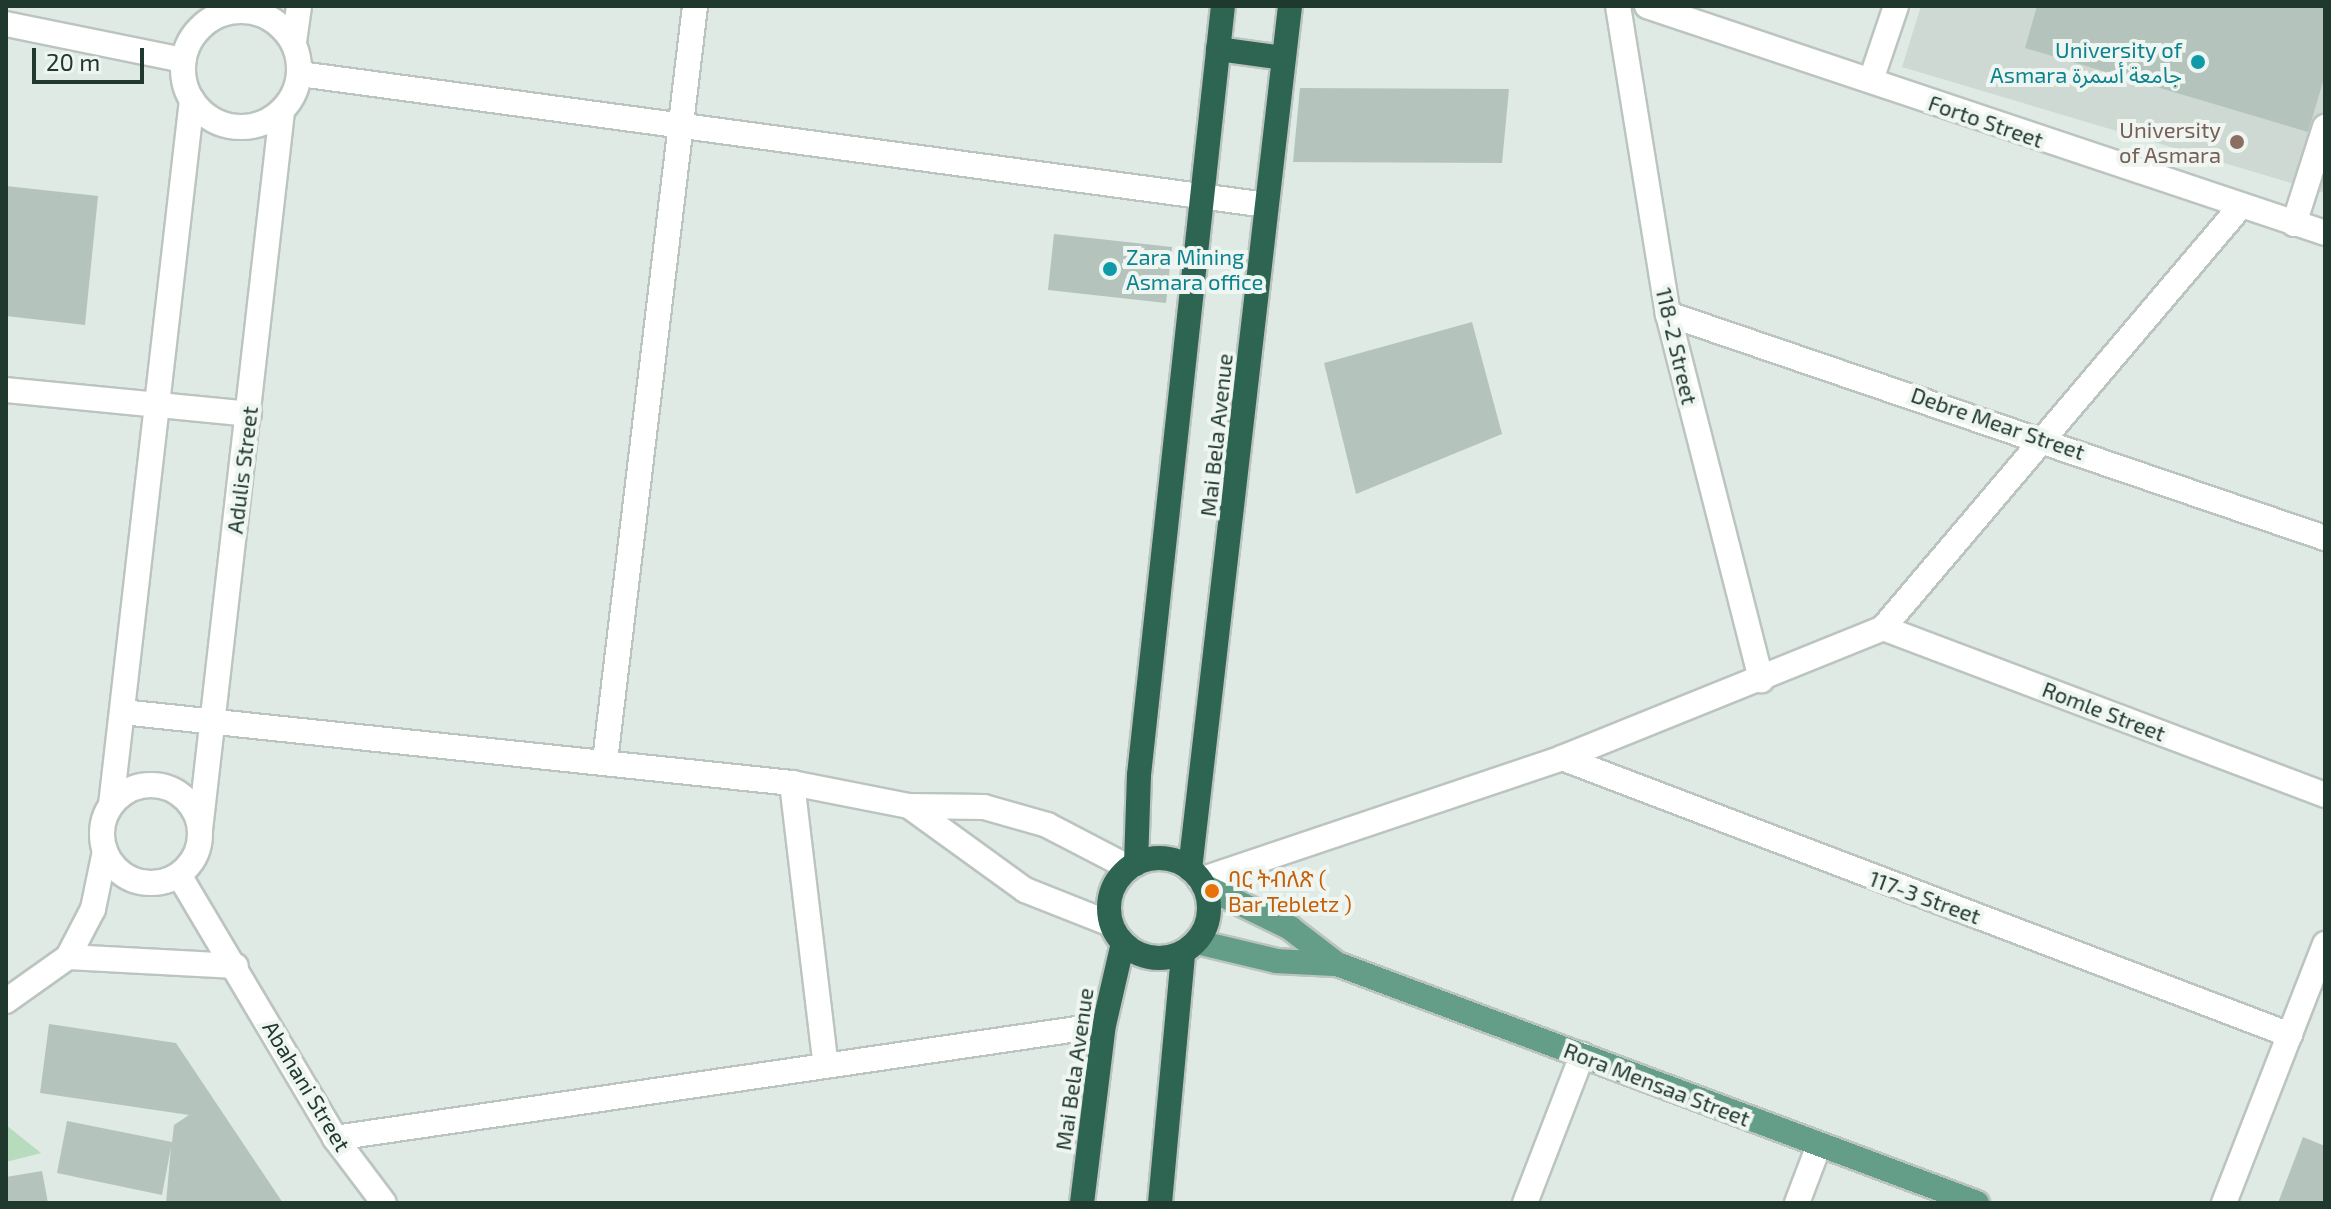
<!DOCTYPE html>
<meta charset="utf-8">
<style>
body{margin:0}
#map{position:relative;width:2331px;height:1209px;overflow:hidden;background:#deeae3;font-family:"Exo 2","Noto Sans Arabic","Noto Sans Ethiopic",sans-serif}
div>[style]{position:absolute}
.built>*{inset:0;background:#cdd9d2}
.green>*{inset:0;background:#b7dbbd}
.building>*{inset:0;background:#b4c4bc}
.roads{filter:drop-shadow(2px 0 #bcc4c1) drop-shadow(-2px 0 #bcc4c1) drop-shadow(0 2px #bcc4c1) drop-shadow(0 -2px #bcc4c1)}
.minor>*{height:24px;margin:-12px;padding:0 12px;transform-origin:12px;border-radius:12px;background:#fff}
.minor>.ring{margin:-12px;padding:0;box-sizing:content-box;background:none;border:24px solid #fff;border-radius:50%}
.major>*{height:24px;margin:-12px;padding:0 12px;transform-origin:12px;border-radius:12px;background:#649e88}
.highway>*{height:24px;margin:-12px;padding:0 12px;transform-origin:12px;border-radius:12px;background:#2d6452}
.highway>.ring{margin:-12px;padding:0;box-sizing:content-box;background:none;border:24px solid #2d6452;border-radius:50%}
.dots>*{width:22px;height:22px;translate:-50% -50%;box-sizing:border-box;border:4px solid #eff6f1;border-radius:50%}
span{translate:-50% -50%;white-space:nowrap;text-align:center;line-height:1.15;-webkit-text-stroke:8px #eff6f1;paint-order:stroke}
.culture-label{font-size:22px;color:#0d838f}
.right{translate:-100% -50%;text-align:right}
.left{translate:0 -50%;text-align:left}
.street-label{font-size:22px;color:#20392f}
.education-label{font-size:22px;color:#785e54}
.food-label{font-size:22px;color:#c56008}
.frame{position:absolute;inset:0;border:8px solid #20392f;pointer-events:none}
.scale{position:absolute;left:32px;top:48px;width:112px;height:36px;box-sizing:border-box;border:4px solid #20392f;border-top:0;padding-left:10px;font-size:24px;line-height:28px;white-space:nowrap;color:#20392f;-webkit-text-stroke:6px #eff6f1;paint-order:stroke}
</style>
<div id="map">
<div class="built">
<div style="clip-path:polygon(1921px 6px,2325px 6px,2325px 193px,1902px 67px)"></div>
</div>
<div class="green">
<div style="clip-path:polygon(6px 1125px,41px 1153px,6px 1162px)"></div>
</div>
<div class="building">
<div style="clip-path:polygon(2037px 6px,2325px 6px,2325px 75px,2308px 132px,2025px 48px)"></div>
<div style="clip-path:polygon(1300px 88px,1509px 89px,1502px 163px,1293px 162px)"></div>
<div style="clip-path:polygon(6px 186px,98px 196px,85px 325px,6px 316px)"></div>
<div style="clip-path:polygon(1054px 234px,1172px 247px,1166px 303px,1048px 290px)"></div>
<div style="clip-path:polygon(1472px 322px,1502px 434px,1356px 494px,1324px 363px)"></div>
<div style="clip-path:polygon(49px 1024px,176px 1043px,283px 1203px,166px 1203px,171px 1147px,162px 1195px,57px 1173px,67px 1121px,172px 1142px,174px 1125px,189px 1115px,40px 1093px)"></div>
<div style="clip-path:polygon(2303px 1137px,2325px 1146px,2325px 1203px,2278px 1203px)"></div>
<div style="clip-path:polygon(42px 1171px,48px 1203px,6px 1203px,6px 1177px)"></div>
</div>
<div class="roads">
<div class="minor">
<div style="left:1618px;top:6px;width:312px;rotate:80.8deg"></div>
<div style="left:1668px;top:314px;width:378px;rotate:75.7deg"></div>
<div style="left:1647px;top:6px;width:715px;rotate:18.51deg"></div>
<div class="ring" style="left:183px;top:11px;width:92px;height:92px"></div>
<div style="left:6px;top:24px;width:181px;rotate:11.5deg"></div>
<div style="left:294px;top:42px;width:36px;rotate:-82deg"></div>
<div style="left:300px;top:74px;width:975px;rotate:7.72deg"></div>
<div style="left:1871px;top:80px;width:78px;rotate:-71.3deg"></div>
<div style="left:2294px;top:224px;width:102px;rotate:-72.3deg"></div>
<div style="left:1668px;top:314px;width:694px;rotate:18.83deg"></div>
<div style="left:6px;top:390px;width:244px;rotate:5.6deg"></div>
<div style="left:1883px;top:628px;width:472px;rotate:20.7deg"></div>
<div style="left:122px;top:712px;width:674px;rotate:6.05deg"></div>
<div style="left:792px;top:783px;width:119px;rotate:11.1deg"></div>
<div style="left:909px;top:806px;width:75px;rotate:0.8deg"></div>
<div style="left:984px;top:807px;width:66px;rotate:15.9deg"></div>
<div style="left:1047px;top:825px;width:93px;rotate:27.4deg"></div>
<div style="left:1562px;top:758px;width:779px;rotate:20.83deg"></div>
<div style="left:605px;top:761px;width:760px;rotate:-83.2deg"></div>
<div style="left:792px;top:783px;width:279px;rotate:83.2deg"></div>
<div class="ring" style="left:102px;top:785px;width:74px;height:74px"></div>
<div style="left:111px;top:805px;width:710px;rotate:-83.45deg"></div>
<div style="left:909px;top:806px;width:143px;rotate:35.9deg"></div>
<div style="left:1025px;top:890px;width:92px;rotate:21.6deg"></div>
<div style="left:200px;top:830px;width:724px;rotate:-83.49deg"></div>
<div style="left:179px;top:875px;width:306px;rotate:59.3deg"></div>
<div style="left:335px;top:1138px;width:81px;rotate:53deg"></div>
<div style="left:1200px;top:880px;width:382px;rotate:-18.6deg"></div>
<div style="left:1562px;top:758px;width:346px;rotate:-22deg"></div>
<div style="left:1883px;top:628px;width:552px;rotate:-49.7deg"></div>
<div style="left:68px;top:957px;width:168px;rotate:3.1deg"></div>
<div style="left:6px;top:1001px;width:76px;rotate:-35.4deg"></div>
<div style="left:68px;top:957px;width:54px;rotate:-62.5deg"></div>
<div style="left:93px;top:909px;width:59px;rotate:-78.3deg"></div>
<div style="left:335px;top:1138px;width:777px;rotate:-8.36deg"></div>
<div style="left:1525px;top:1203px;width:159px;rotate:-68.9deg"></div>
<div style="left:1797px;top:1203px;width:62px;rotate:-69.2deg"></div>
<div style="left:2224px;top:1203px;width:278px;rotate:-68.7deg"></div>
</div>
<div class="major">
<div style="left:1204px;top:886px;width:96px;rotate:26deg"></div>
<div style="left:1290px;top:928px;width:59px;rotate:37.5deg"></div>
<div style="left:1337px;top:964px;width:683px;rotate:20.48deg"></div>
<div style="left:1197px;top:942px;width:82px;rotate:13.4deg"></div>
<div style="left:1277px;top:961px;width:60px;rotate:2.9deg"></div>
</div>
<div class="highway">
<div style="left:1218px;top:49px;width:66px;rotate:7.9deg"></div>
<div class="ring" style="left:1109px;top:858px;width:76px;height:76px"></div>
<div style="left:1136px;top:864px;width:89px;rotate:-88.1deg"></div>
<div style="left:1139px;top:775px;width:774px;rotate:-83.77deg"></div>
<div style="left:1190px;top:869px;width:869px;rotate:-83.39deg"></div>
<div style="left:1082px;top:1203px;width:179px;rotate:-83deg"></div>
<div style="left:1104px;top:1025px;width:84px;rotate:-77deg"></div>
<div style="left:1160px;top:1203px;width:251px;rotate:-84.7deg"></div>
</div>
</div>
<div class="dots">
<div style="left:2198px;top:62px;background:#0f9aa8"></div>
<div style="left:2237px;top:142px;background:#8d6e63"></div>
<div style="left:1110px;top:269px;background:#0f9aa8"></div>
<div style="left:1212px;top:891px;background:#e8710a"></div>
</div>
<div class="culture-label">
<span class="right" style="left:2182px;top:62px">University of<br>Asmara جامعة أسمرة</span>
<span class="left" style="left:1126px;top:269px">Zara Mining<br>Asmara office</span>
</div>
<div class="street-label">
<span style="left:1986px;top:121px;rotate:19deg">Forto Street</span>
<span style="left:1677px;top:346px;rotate:77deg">118-2 Street</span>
<span style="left:1998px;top:423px;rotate:19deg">Debre Mear Street</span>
<span style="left:1216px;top:435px;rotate:-84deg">Mai Bela Avenue</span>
<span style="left:242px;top:470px;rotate:-83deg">Adulis Street</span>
<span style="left:2104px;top:711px;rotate:21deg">Romle Street</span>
<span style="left:1925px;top:897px;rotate:20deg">117-3 Street</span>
<span style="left:1074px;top:1069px;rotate:-82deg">Mai Bela Avenue</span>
<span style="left:1657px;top:1084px;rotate:21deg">Rora Mensaa Street</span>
<span style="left:307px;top:1086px;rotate:59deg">Abahani Street</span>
</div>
<div class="education-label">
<span class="right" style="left:2221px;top:142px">University<br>of Asmara</span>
</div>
<div class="food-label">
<span class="left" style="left:1228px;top:891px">ባር ትብለጽ (<br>Bar Tebletz )</span>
</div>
<div class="frame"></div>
<div class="scale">20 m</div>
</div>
